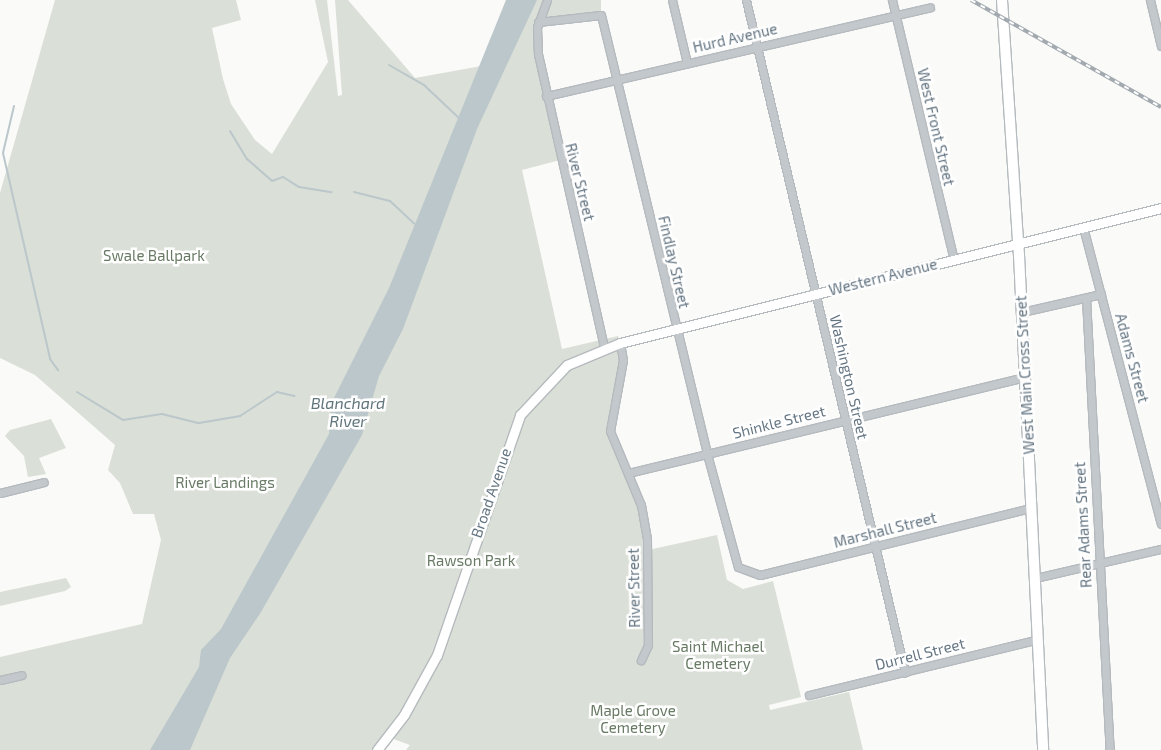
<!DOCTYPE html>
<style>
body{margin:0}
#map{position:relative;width:1161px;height:750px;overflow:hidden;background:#fafaf8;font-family:"Exo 2",sans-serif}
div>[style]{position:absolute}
.green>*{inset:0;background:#dadfd7}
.water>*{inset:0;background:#bbc7cb}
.stream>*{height:2px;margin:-1px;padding:0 1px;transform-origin:1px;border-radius:1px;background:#bbc7cb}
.roads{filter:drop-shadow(1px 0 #b5babe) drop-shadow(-1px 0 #b5babe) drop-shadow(0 1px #b5babe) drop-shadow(0 -1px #b5babe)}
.minor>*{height:7px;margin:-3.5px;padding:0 3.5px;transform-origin:3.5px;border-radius:3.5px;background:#c3c8cc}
.major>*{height:9px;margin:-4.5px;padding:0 4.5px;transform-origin:4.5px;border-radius:4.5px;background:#fff}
.highway>*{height:10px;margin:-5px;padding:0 5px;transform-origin:5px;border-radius:5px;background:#fff}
.rail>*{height:4px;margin-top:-2px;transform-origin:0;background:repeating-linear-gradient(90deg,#fff 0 5.5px,#a2aab0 0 11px);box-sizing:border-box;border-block:1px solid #a2aab0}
span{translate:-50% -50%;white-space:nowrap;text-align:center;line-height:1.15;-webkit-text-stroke:5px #fff;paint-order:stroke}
.street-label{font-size:15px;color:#657683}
.park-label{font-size:15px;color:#687a64}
.water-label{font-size:16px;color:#60757c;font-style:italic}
</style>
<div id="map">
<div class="green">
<div style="clip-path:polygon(55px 0,236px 0,241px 20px,212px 28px,223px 79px,231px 104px,255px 140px,272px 154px,328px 62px,315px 0,327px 0,338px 96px,342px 95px,335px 0,348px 0,415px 78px,487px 65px,511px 0,601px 0,601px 15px,538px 27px,560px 160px,522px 170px,562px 349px,618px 336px,623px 355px,610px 426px,636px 491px,648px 550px,717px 535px,727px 580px,743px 589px,773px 581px,801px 697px,769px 705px,770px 710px,849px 692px,863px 750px,406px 750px,410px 745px,388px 737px,375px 750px,0 750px,0 657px,142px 624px,161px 540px,154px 514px,133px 514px,120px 483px,108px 470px,115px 445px,35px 375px,0 358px,0 193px)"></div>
<div style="clip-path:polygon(51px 419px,66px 448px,39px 458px,46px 474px,28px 477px,24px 456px,5px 436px,10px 430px)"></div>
<div style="clip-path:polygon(66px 578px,71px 587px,65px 591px,0 606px,0 592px)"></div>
</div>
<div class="water">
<div style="clip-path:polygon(506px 0,537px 0,477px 129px,403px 329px,379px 376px,362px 435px,261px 612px,230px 658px,190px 750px,150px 750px,199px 667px,201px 650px,221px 629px,329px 434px,331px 408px,325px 407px,326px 402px,332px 402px,389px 288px)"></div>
</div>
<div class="stream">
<div style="left:389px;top:65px;width:40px;rotate:29.7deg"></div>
<div style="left:424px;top:85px;width:48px;rotate:43.3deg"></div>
<div style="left:14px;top:106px;width:48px;rotate:103.2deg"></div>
<div style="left:3px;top:153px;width:211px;rotate:77.1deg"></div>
<div style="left:50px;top:359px;width:14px;rotate:54deg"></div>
<div style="left:230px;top:131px;width:33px;rotate:59deg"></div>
<div style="left:247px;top:159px;width:33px;rotate:41deg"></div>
<div style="left:272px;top:181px;width:12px;rotate:-20deg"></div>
<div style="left:283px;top:177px;width:19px;rotate:32deg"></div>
<div style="left:299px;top:187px;width:33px;rotate:9deg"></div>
<div style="left:354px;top:192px;width:37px;rotate:14deg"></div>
<div style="left:390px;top:201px;width:33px;rotate:43deg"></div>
<div style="left:77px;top:392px;width:54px;rotate:31.3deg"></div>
<div style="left:123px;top:420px;width:39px;rotate:-9deg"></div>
<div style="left:162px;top:414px;width:38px;rotate:14deg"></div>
<div style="left:199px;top:423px;width:42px;rotate:-9.7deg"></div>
<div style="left:240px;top:416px;width:44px;rotate:-33deg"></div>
<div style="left:277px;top:392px;width:18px;rotate:13deg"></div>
<div style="left:323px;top:403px;width:3px"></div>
</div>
<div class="roads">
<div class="minor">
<div style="left:547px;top:0;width:29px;rotate:110deg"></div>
<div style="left:537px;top:27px;width:27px;rotate:88deg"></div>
<div style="left:538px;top:54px;width:300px;rotate:77.3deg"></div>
<div style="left:672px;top:0;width:65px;rotate:76.6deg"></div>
<div style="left:746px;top:0;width:691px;rotate:76.69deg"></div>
<div style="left:892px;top:0;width:267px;rotate:76.6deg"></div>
<div style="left:1150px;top:0;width:47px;rotate:76.6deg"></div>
<div style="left:538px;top:22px;width:63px;rotate:-6.3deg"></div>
<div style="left:601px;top:15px;width:452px;rotate:76.4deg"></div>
<div style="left:707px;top:454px;width:117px;rotate:74.7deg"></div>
<div style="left:738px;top:567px;width:23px;rotate:20deg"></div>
<div style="left:760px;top:575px;width:279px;rotate:-13.9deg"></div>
<div style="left:546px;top:96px;width:394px;rotate:-13deg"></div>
<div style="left:1083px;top:227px;width:307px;rotate:75.3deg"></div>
<div style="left:1086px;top:298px;width:453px;rotate:87deg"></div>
<div style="left:1022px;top:312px;width:81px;rotate:-12.8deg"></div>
<div style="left:620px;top:343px;width:17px;rotate:80deg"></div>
<div style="left:623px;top:360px;width:72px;rotate:100.4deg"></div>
<div style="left:610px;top:431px;width:80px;rotate:67.3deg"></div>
<div style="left:641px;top:505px;width:35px;rotate:80deg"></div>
<div style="left:647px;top:539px;width:106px;rotate:89.5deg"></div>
<div style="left:648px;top:645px;width:17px;rotate:115deg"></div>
<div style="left:628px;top:473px;width:408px;rotate:-13.6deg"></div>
<div style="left:0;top:493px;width:45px;rotate:-14deg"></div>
<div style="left:1035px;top:578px;width:129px;rotate:-13deg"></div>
<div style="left:0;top:680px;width:22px;rotate:-13deg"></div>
<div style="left:809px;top:695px;width:236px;rotate:-13.7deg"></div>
</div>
<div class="major">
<div style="left:377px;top:750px;width:44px;rotate:-52.4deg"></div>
<div style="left:404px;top:715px;width:68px;rotate:-61.2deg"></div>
<div style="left:437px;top:655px;width:254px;rotate:-70.9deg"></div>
<div style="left:520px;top:415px;width:69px;rotate:-46.8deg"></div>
<div style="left:567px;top:365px;width:57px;rotate:-22.5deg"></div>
<div style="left:620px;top:343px;width:558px;rotate:-14.01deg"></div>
</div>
<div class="highway">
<div style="left:1002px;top:0;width:256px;rotate:86.2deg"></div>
<div style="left:1019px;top:255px;width:496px;rotate:87.2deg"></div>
</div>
</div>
<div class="rail">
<div style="left:971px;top:0;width:218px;rotate:29.4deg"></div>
</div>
<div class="street-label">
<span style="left:735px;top:38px;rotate:-13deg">Hurd Avenue</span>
<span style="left:936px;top:127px;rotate:77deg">West Front Street</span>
<span style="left:580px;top:182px;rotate:76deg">River Street</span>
<span style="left:674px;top:262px;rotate:77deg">Findlay Street</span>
<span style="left:883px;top:277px;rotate:-14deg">Western Avenue</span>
<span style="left:1132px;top:358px;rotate:75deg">Adams Street</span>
<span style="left:1025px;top:375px;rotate:-93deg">West Main Cross Street</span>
<span style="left:849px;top:377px;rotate:77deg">Washington Street</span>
<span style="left:779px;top:422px;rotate:-14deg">Shinkle Street</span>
<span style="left:491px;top:493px;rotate:-71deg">Broad Avenue</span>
<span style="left:1083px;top:525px;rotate:-93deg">Rear Adams Street</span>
<span style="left:885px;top:530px;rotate:-14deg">Marshall Street</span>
<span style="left:634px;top:588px;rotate:-91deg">River Street</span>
<span style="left:920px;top:654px;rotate:-14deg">Durrell Street</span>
</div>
<div class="park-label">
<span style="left:154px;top:256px">Swale Ballpark</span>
<span style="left:225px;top:483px">River Landings</span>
<span style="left:471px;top:561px">Rawson Park</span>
<span style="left:718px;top:655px">Saint Michael<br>Cemetery</span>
<span style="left:633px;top:719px">Maple Grove<br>Cemetery</span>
</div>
<div class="water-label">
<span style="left:348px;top:412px">Blanchard<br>River</span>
</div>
</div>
